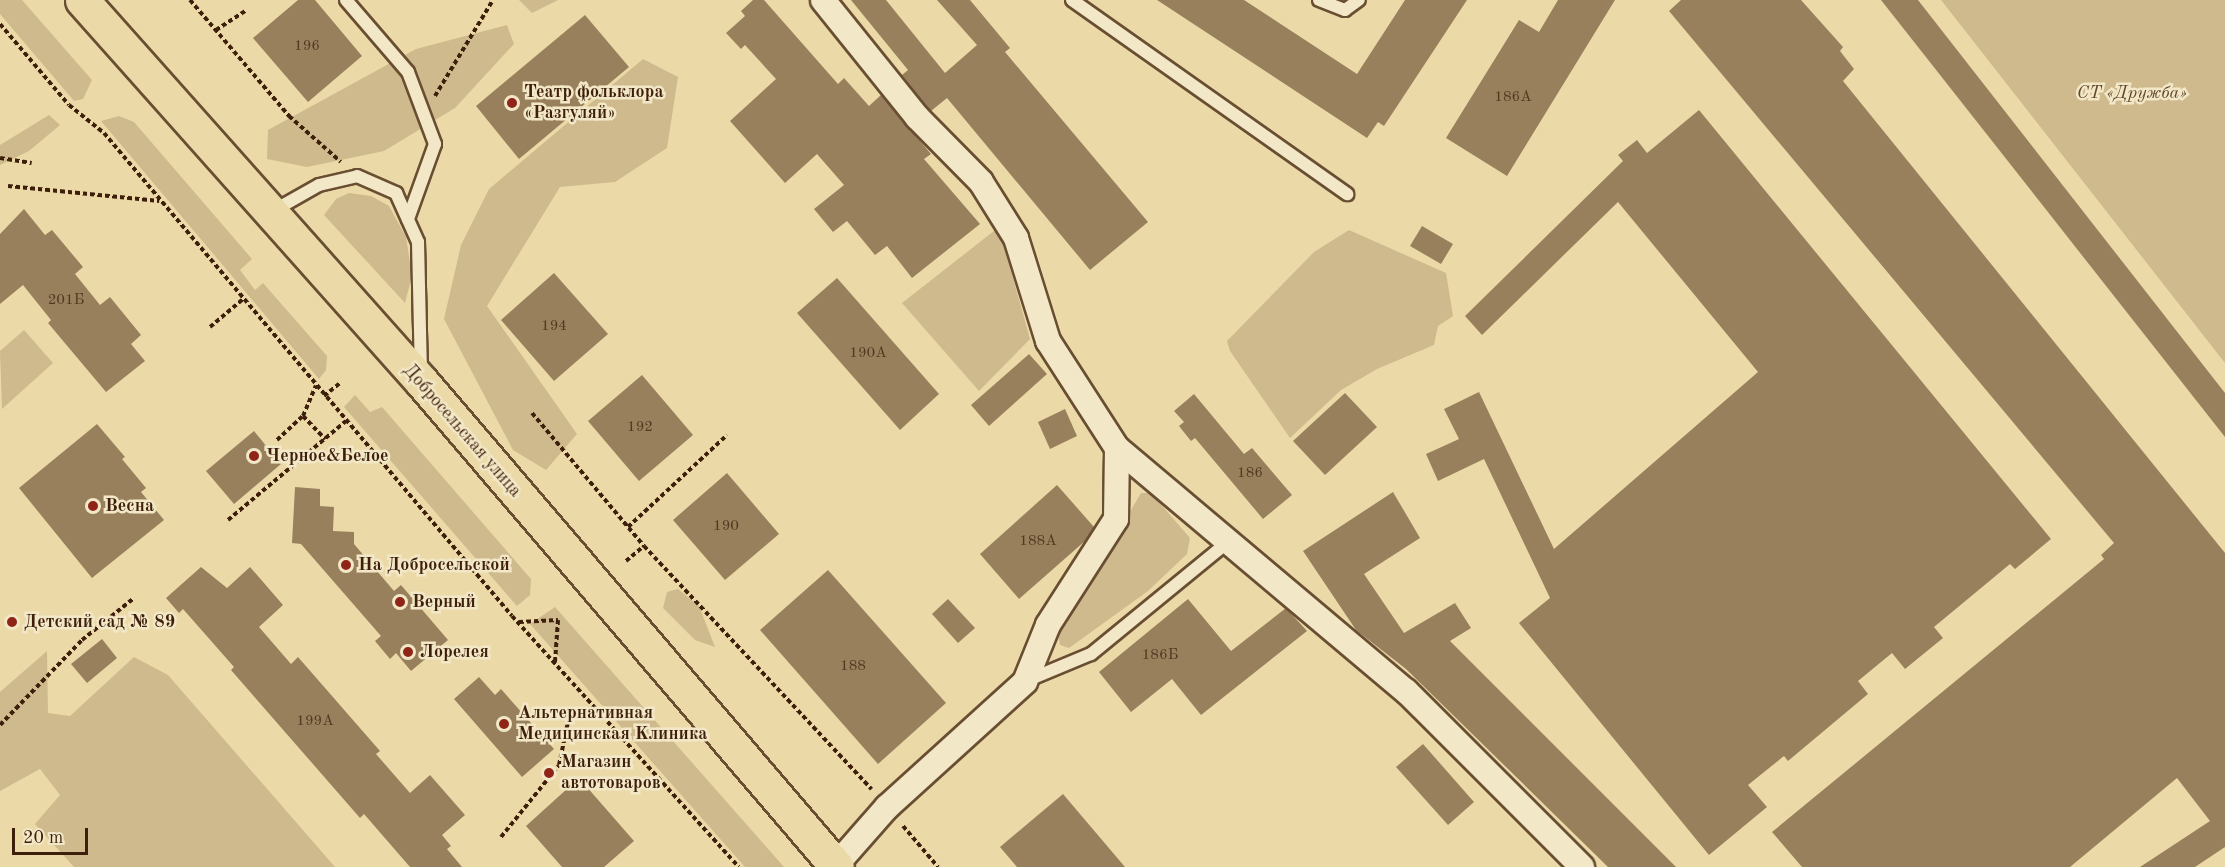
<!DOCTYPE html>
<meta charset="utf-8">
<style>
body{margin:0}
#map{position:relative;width:2225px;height:867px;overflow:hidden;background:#ebdaa8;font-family:"Old Standard TT",serif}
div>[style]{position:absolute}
.green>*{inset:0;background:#ceba8d}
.building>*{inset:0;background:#98805d}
.path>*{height:4px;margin-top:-2px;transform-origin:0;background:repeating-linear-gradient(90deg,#3e1f0b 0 4.5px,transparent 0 7.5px)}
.roads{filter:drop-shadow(2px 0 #694e32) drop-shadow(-2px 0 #694e32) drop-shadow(0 2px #694e32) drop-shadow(0 -2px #694e32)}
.service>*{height:12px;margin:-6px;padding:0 6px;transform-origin:6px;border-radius:6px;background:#f2e7c6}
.minor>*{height:24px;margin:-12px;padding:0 12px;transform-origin:12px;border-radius:12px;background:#f2e7c6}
.primary>*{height:33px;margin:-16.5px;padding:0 16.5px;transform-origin:16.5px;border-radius:16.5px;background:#ebdaa8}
.dots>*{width:16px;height:16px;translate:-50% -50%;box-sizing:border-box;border:3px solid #f2e7c6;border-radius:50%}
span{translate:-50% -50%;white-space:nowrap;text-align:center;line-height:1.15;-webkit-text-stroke:5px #f2e7c6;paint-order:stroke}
.number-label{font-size:15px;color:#543720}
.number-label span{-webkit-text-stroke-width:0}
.poi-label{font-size:18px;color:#3e1f0b;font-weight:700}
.left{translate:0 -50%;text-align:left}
.park-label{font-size:18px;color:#62462c;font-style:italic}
.street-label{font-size:18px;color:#3e1f0b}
.scale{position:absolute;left:12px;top:828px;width:76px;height:27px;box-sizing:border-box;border:3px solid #3e1f0b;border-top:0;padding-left:8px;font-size:18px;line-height:21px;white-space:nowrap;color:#3e1f0b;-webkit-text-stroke:4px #f2e7c6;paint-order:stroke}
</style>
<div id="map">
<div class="green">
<div style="clip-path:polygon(0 0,22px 0,92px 80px,83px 99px,74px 101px,0 14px)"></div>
<div style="clip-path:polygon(519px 0,558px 0,532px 13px)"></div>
<div style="clip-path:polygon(1941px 0,2225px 0,2225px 363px)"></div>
<div style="clip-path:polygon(507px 25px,514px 44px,455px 108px,384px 151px,307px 167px,267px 159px,268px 130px,416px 49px)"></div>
<div style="clip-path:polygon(643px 59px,678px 77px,667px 148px,615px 182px,560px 187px,487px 306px,577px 434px,546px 470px,513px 450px,444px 319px,461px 245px,489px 189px)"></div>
<div style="clip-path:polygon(49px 115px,60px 125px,29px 151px,0 165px,0 145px)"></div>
<div style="clip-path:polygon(119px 116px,134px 122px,252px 259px,240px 270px,255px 290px,263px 283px,327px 356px,326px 370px,319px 379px,101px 121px)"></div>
<div style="clip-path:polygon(349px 193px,371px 196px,389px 206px,406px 237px,412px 276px,405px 303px,324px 215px,336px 199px)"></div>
<div style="clip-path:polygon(999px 227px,1030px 339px,979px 391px,902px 303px)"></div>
<div style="clip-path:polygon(1349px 230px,1446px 273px,1453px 316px,1438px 326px,1434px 345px,1377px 369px,1341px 390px,1290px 438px,1230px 351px,1227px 341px,1314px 252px)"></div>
<div style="clip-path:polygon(24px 330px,53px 363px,2px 409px,0 351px)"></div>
<div style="clip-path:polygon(355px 395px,370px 412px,382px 407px,531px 579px,530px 595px,517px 606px,344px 407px)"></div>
<div style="clip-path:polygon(1141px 493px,1151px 493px,1190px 538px,1187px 554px,1148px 591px,1069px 648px,1060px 645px,1058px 635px)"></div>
<div style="clip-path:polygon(678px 589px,699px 606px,715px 647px,695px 640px,663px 608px,667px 592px)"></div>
<div style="clip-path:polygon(555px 607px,784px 867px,745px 867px,530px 624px)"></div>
<div style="clip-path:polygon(47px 651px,48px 713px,70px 716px,134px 657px,168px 675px,335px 867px,74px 867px,35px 824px,60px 795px,40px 769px,0 791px,0 692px)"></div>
</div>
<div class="building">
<div style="clip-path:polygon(298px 0,315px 0,362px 56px,308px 102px,253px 38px)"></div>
<div style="clip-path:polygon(753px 0,764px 0,838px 84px,844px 78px,869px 106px,881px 95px,931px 154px,924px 159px,980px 224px,912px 278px,887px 246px,875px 255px,847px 221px,833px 232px,814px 209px,844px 185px,817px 154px,785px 183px,730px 121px,776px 79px,745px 45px,741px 49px,726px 33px,745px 16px,741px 11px)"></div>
<div style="clip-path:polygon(851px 0,886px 0,945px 73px,977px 45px,937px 0,970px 0,1010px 48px,1005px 52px,1148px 222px,1090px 270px,947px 98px,931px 111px,928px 108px,902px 75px,908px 70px)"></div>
<div style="clip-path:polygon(1157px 0,1244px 0,1357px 74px,1405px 0,1467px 0,1384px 126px,1378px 122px,1367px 138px)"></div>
<div style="clip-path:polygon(1558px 0,1615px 0,1507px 176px,1446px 138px,1519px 20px,1539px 32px)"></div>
<div style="clip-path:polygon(1681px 0,1801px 0,1843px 47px,1840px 51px,1854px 69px,1843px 81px,2225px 553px,2225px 847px,2195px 867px,2140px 867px,2210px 821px,2177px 778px,2070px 867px,1802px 867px,1772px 832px,2104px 559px,2101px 555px,2114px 543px,1669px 11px)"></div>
<div style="clip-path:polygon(1881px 0,1918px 0,2225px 393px,2225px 437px)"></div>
<div style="clip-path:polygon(585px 15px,629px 67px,519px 159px,476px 106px)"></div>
<div style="clip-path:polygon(1699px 110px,2051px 539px,2015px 569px,2010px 564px,1934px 627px,1943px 638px,1905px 669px,1892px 653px,1858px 681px,1868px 694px,1788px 761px,1784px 756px,1748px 785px,1767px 807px,1709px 855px,1519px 623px,1550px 598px,1484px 459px,1438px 481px,1426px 454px,1459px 439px,1444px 409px,1479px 392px,1554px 549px,1758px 372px,1618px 202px,1482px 335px,1465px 316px,1623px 161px,1618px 155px,1637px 140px,1647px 153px)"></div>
<div style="clip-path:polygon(24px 209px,45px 235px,52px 230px,83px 267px,75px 274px,100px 305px,110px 297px,141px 335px,131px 344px,145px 361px,106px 392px,48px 323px,51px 320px,23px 285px,0 304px,0 234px)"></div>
<div style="clip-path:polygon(1422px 226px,1453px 244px,1441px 264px,1410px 246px)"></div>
<div style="clip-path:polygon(554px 273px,608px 334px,554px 381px,501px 320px)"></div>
<div style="clip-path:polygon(837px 278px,939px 394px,900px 430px,797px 313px)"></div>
<div style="clip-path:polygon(1029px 354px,1047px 374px,989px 426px,971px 405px)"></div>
<div style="clip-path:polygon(642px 375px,693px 435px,639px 481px,588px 421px)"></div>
<div style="clip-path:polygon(1345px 393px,1377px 427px,1325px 475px,1293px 441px)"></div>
<div style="clip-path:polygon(1194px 394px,1244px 454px,1252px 448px,1292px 495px,1263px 519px,1195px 438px,1191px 441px,1179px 426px,1184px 422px,1174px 411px)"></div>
<div style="clip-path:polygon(1065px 409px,1077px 436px,1050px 449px,1038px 422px)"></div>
<div style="clip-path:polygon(97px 424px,125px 457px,122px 459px,146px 488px,141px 492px,164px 520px,92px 578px,19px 488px)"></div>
<div style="clip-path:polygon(254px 431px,281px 464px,234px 504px,206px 471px)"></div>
<div style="clip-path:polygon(727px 473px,779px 534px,725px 580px,673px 520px)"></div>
<div style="clip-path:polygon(1057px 485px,1094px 527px,1085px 541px,1019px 599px,980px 554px)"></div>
<div style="clip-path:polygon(295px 487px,320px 489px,320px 506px,334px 507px,333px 531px,354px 532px,354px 544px,394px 591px,401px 585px,448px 640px,411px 671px,396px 653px,390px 659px,375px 641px,381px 636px,301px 544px,292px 543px)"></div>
<div style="clip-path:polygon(1393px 492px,1420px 538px,1364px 574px,1404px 633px,1455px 603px,1471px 628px,1450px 641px,1676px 867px,1608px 867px,1406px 669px,1356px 630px,1303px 551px)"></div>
<div style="clip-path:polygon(201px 567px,227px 588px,250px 567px,283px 605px,259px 627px,291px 664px,298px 657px,380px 751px,376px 754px,410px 793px,430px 775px,465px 815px,442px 835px,451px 846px,447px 849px,462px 867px,410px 867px,364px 814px,360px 818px,231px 670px,234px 667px,183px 609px,179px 613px,166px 598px)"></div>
<div style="clip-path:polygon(828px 570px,946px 703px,878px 764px,760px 630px)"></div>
<div style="clip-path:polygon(948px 599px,975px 628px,958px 643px,932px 614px)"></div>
<div style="clip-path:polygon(1188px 599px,1231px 651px,1286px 608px,1307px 631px,1201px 715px,1172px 679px,1131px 712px,1099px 672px)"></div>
<div style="clip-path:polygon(102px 639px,117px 658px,87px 683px,71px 664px)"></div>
<div style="clip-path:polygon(479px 677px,495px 695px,501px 689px,554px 749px,522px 777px,454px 699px)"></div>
<div style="clip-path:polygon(1423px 744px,1474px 802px,1448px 825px,1396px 767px)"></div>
<div style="clip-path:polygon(579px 778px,634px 841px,604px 867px,562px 867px,526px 826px)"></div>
<div style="clip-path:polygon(1063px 794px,1125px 867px,1017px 867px,1000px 847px)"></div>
</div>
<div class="path">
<div style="left:190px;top:0;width:153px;rotate:49.5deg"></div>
<div style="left:289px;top:116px;width:69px;rotate:41.5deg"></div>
<div style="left:0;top:24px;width:106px;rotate:49.6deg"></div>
<div style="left:69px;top:105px;width:45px;rotate:38.7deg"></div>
<div style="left:104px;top:133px;width:632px;rotate:49.81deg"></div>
<div style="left:512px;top:616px;width:338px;rotate:47.9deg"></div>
<div style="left:216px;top:30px;width:35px;rotate:-33deg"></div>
<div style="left:435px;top:96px;width:112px;rotate:-58.9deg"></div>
<div style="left:0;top:158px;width:32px;rotate:9deg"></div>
<div style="left:8px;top:186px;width:152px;rotate:5.7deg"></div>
<div style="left:210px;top:327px;width:43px;rotate:-40.3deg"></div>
<div style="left:324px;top:396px;width:21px;rotate:-39deg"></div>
<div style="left:532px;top:413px;width:174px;rotate:49.9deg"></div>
<div style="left:644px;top:546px;width:333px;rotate:46.9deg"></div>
<div style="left:303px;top:416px;width:32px;rotate:46deg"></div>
<div style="left:277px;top:440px;width:35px;rotate:-43deg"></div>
<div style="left:303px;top:416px;width:33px;rotate:-67deg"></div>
<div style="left:228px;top:520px;width:154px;rotate:-40deg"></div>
<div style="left:628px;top:527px;width:135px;rotate:-42.9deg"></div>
<div style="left:626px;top:561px;width:23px;rotate:-40deg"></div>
<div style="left:519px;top:622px;width:39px;rotate:-3deg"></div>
<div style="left:558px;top:620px;width:42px;rotate:94.1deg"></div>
<div style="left:0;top:725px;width:118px;rotate:-46deg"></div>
<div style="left:82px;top:640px;width:67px;rotate:-38.9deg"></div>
<div style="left:903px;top:826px;width:54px;rotate:49.5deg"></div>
<div style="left:501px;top:837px;width:92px;rotate:-51.1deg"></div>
<div style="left:559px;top:765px;width:44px;rotate:-78.2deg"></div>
</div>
<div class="roads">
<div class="service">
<div style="left:346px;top:0;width:95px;rotate:49.3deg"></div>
<div style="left:408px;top:72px;width:77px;rotate:69.4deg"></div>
<div style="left:435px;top:144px;width:80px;rotate:109.8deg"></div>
<div style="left:1072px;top:0;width:337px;rotate:35.2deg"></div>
<div style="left:1319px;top:0;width:28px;rotate:21deg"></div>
<div style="left:1345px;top:10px;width:17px;rotate:-36deg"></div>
<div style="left:273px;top:211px;width:53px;rotate:-29.5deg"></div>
<div style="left:319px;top:185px;width:39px;rotate:-13deg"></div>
<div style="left:357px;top:176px;width:43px;rotate:23.6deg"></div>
<div style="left:396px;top:193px;width:54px;rotate:65.8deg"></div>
<div style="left:418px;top:242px;width:130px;rotate:88.7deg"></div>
<div style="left:1026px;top:681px;width:70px;rotate:-22.6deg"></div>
<div style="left:1091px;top:654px;width:177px;rotate:-39.3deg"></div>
</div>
<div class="minor">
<div style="left:823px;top:0;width:150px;rotate:51.2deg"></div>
<div style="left:917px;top:117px;width:91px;rotate:45.4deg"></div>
<div style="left:981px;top:182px;width:66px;rotate:58deg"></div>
<div style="left:1016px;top:238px;width:108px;rotate:72.7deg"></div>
<div style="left:1048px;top:341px;width:127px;rotate:57.2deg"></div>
<div style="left:1117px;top:448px;width:71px;rotate:90.8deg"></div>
<div style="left:1116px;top:519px;width:126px;rotate:122.7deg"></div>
<div style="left:1048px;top:625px;width:61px;rotate:112deg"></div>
<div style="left:1025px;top:682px;width:186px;rotate:137.8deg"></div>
<div style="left:887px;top:807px;width:77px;rotate:131.3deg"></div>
<div style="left:1117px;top:448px;width:378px;rotate:40.1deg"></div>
<div style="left:1406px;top:691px;width:249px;rotate:45deg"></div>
</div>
<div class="primary">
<div style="left:82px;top:0;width:511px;rotate:48.33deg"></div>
<div style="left:422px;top:382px;width:638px;rotate:49.45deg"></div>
</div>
</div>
<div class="dots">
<div style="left:512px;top:103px;background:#8f2418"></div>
<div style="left:254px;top:456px;background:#8f2418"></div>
<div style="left:93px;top:506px;background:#8f2418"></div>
<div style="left:346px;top:565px;background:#8f2418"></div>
<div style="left:400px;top:602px;background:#8f2418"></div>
<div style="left:12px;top:622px;background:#8f2418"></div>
<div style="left:408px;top:652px;background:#8f2418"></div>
<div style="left:504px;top:724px;background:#8f2418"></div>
<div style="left:549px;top:773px;background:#8f2418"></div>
</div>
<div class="number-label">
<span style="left:307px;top:47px">196</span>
<span style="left:1513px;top:98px">186А</span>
<span style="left:66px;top:301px">201Б</span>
<span style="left:554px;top:327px">194</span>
<span style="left:868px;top:354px">190А</span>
<span style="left:640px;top:428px">192</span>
<span style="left:1250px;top:474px">186</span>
<span style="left:726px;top:527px">190</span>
<span style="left:1038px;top:542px">188А</span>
<span style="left:1160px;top:656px">186Б</span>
<span style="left:853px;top:667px">188</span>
<span style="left:315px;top:722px">199А</span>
</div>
<div class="poi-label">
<span class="left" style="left:524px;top:103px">Театр фольклора<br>«Разгуляй»</span>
<span class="left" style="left:266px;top:456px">Черное&amp;Белое</span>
<span class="left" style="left:105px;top:506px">Весна</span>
<span class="left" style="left:358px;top:565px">На Добросельской</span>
<span class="left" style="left:412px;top:602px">Верный</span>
<span class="left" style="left:24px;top:622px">Детский сад № 89</span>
<span class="left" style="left:420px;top:652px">Лорелея</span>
<span class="left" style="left:518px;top:724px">Альтернативная<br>Mедицинская Kлиника</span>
<span class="left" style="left:561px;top:773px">Магазин<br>автотоваров</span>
</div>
<div class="park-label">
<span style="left:2132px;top:93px">СТ «Дружба»</span>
</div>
<div class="street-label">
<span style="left:462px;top:431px;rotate:49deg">Добросельская улица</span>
</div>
<div class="scale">20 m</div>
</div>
